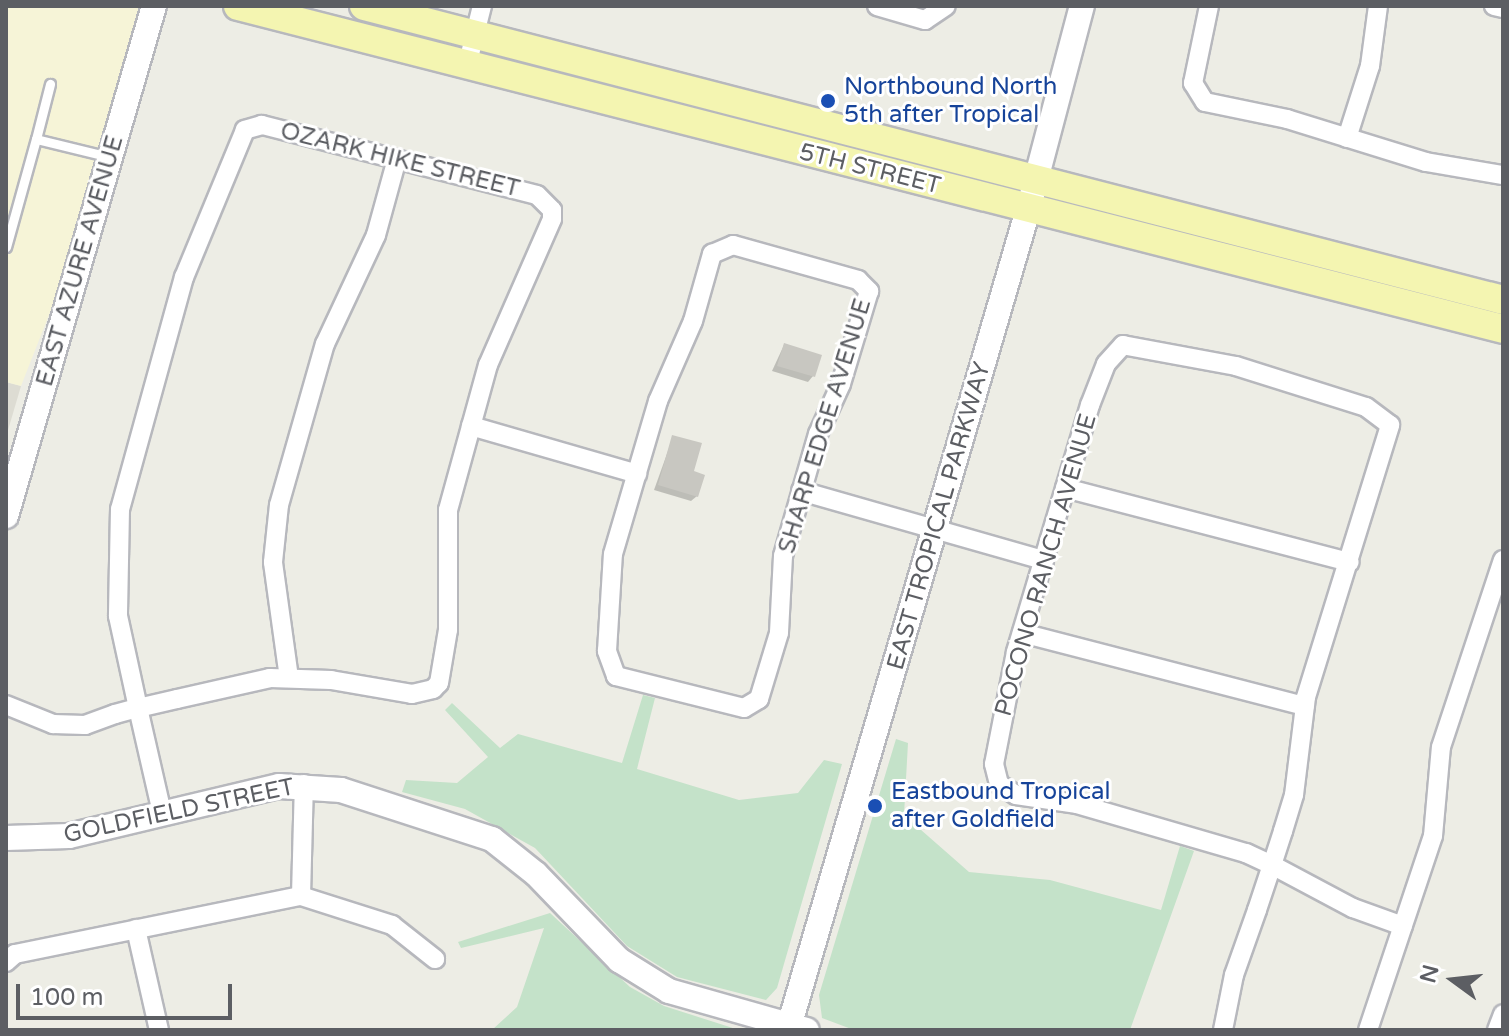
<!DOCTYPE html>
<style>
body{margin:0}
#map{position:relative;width:1509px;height:1036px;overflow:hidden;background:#edede5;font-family:"Varela Round",sans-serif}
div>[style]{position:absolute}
.education>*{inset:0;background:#dddcd3}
.green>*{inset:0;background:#c4e2c9}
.sand>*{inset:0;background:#f6f4d7}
.shadow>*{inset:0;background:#0003}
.building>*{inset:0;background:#c8c7c1}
.roads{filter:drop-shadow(2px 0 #b7b8bd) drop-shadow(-2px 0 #b7b8bd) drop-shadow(0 2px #b7b8bd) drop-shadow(0 -2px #b7b8bd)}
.lane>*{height:9px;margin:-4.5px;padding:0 4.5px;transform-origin:4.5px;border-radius:4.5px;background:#fff}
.street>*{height:18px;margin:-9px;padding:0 9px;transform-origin:9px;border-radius:9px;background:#fff}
.secondary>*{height:24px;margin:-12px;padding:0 12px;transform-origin:12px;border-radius:12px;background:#fff}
.primary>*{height:28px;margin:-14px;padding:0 14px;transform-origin:14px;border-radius:14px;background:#f4f5b1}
.dots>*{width:22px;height:22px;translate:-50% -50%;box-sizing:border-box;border:4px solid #fff;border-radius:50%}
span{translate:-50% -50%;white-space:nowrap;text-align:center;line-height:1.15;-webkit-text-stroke:6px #fff;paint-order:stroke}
.transit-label{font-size:24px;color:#164399}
.left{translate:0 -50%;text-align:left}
.street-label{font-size:24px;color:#5c5e63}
.frame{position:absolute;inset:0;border:8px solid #5c5e63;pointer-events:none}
.north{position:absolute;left:1413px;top:940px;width:80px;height:80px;-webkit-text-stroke:6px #fff;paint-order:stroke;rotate:285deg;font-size:22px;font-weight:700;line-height:32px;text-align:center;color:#5c5e63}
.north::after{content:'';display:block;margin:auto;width:28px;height:36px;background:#5c5e63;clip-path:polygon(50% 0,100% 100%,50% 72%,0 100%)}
.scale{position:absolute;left:16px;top:984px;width:216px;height:36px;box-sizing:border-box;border:4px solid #5c5e63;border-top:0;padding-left:10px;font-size:24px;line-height:28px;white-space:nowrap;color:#5c5e63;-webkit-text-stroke:6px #fff;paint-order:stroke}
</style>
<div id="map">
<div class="education">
<div style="clip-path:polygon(6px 382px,21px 386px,6px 437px)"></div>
</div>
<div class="green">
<div style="clip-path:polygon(643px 695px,655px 698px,637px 769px,739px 800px,798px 793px,824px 760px,842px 764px,777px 988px,766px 1000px,677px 977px,627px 946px,535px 848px,465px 809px,402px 792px,406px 780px,457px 783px,488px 757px,445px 710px,452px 703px,500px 748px,518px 734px,622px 763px)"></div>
<div style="clip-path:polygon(896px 739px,908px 743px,904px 815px,969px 872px,1050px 880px,1161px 910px,1180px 846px,1194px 851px,1130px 1030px,854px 1030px,822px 1018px,819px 995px)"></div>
<div style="clip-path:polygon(550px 913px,630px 987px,664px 1006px,739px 1030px,492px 1030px,517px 1007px,544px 928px,461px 948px,458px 942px)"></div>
</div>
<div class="sand">
<div style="clip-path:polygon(6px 6px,143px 6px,65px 274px,21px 386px,6px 382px)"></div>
</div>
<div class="shadow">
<div style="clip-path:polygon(784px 345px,813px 376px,808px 382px,772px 371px)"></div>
<div style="clip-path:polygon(673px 437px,691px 473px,697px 496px,691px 501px,654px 490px)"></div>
</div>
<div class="building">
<div style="clip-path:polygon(784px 343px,822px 355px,815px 377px,777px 366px)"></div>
<div style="clip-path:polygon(672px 435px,702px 443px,694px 471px,705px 475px,698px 497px,658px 485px)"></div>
</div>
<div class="roads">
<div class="lane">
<div style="left:36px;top:139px;width:57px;rotate:-75.7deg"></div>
<div style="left:6px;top:247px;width:112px;rotate:-74.5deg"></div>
<div style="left:36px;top:139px;width:76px;rotate:13.7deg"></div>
</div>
<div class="street">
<div style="left:877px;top:6px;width:50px;rotate:16.3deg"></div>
<div style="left:925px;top:20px;width:25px;rotate:-34deg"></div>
<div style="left:1209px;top:6px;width:79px;rotate:101.7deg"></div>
<div style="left:1193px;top:83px;width:22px;rotate:58deg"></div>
<div style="left:1205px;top:102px;width:84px;rotate:11.7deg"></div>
<div style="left:1287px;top:119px;width:145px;rotate:17.2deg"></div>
<div style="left:1426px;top:162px;width:78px;rotate:9.6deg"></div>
<div style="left:1494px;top:6px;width:9px;rotate:13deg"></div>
<div style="left:467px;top:66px;width:62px;rotate:-76deg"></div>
<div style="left:1347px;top:138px;width:76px;rotate:-72.3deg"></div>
<div style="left:1370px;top:66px;width:61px;rotate:-82.4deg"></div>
<div style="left:733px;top:245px;width:130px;rotate:15.6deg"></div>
<div style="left:858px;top:280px;width:16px;rotate:45deg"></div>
<div style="left:869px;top:291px;width:97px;rotate:106.8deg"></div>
<div style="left:841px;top:384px;width:55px;rotate:114.7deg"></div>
<div style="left:818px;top:434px;width:127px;rotate:106deg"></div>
<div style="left:783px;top:556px;width:77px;rotate:93deg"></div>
<div style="left:779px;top:633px;width:69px;rotate:106.9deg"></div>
<div style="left:759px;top:699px;width:17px;rotate:149deg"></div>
<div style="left:744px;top:708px;width:132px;rotate:-166deg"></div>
<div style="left:616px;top:676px;width:27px;rotate:-110deg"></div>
<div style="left:607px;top:651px;width:97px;rotate:-86.5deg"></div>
<div style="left:613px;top:554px;width:159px;rotate:-73.6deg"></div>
<div style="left:658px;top:401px;width:87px;rotate:-66.4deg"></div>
<div style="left:693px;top:321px;width:70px;rotate:-74.2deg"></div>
<div style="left:712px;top:254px;width:23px;rotate:-23deg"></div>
<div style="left:471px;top:426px;width:173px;rotate:16.1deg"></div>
<div style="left:1065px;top:488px;width:294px;rotate:14.6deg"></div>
<div style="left:801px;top:491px;width:253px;rotate:15.9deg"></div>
<div style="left:1022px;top:633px;width:292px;rotate:14.5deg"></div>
<div style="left:289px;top:678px;width:117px;rotate:-97.9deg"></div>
<div style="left:273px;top:562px;width:57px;rotate:-84deg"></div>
<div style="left:279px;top:505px;width:167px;rotate:-74.1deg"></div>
<div style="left:325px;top:344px;width:120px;rotate:-64.9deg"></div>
<div style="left:376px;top:235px;width:79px;rotate:-74.6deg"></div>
<div style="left:6px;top:705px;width:51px;rotate:22deg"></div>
<div style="left:53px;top:724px;width:32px;rotate:2deg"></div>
<div style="left:85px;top:725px;width:32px;rotate:-20deg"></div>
<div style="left:115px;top:714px;width:24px;rotate:-15deg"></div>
<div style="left:138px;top:708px;width:40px;rotate:-13deg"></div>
<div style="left:177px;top:699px;width:95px;rotate:-12.7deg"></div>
<div style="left:270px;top:678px;width:61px;rotate:1.9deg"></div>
<div style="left:331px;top:680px;width:82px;rotate:9.8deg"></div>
<div style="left:412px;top:694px;width:22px;rotate:-13deg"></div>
<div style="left:433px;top:689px;width:8px;rotate:-45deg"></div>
<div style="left:439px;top:683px;width:54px;rotate:-80.4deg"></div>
<div style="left:448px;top:630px;width:120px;rotate:-90deg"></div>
<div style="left:448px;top:510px;width:150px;rotate:-74.6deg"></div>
<div style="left:488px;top:365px;width:159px;rotate:-66.3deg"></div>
<div style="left:552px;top:219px;width:9px;rotate:-90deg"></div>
<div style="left:552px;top:210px;width:21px;rotate:-135deg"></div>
<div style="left:537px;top:195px;width:284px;rotate:-165.7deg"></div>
<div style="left:262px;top:125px;width:18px;rotate:164deg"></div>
<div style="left:245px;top:130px;width:159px;rotate:112.5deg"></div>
<div style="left:184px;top:277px;width:241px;rotate:105.4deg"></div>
<div style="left:120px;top:509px;width:107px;rotate:91.1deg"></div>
<div style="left:118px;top:616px;width:94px;rotate:77.7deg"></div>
<div style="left:138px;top:708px;width:108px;rotate:77.1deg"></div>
<div style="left:301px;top:896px;width:112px;rotate:-88.5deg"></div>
<div style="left:136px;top:929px;width:104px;rotate:77.2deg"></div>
<div style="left:6px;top:962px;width:12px;rotate:-42deg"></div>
<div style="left:15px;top:954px;width:292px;rotate:-11.5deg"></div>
<div style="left:301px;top:896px;width:96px;rotate:17.7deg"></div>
<div style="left:392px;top:925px;width:55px;rotate:38.3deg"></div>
<div style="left:1223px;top:1030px;width:56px;rotate:-78.7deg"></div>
<div style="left:1234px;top:975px;width:69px;rotate:-70.5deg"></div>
<div style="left:1257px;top:910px;width:47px;rotate:-71.6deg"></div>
<div style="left:1272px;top:865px;width:36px;rotate:-72deg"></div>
<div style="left:1283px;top:831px;width:38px;rotate:-73deg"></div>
<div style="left:1294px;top:795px;width:99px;rotate:-83deg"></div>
<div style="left:1306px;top:697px;width:285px;rotate:-72.8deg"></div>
<div style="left:1390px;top:425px;width:30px;rotate:-143deg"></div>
<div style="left:1366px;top:407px;width:136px;rotate:-162.5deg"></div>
<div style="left:1236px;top:366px;width:115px;rotate:-169.5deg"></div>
<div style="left:1123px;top:345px;width:25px;rotate:132deg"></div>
<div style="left:1106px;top:364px;width:44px;rotate:111.3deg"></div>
<div style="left:1090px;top:405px;width:258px;rotate:106.7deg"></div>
<div style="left:1016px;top:652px;width:114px;rotate:101.1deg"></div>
<div style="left:994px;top:764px;width:21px;rotate:76deg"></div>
<div style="left:999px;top:784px;width:20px;rotate:33deg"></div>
<div style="left:1016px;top:795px;width:62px;rotate:8.4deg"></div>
<div style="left:1077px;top:804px;width:176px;rotate:16.2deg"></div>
<div style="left:1246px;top:853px;width:29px;rotate:25deg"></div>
<div style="left:1272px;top:865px;width:92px;rotate:28deg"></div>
<div style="left:1353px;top:908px;width:53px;rotate:19.8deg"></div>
<div style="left:1368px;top:1030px;width:205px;rotate:-71.5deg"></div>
<div style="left:1433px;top:836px;width:89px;rotate:-84.9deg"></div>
<div style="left:1441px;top:747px;width:197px;rotate:-71.7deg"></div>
<div style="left:1497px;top:1030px;width:17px;rotate:-69deg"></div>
</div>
<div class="secondary">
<div style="left:6px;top:516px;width:531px;rotate:-73.82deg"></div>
<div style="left:6px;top:838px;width:63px;rotate:-1.8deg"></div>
<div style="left:69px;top:836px;width:216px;rotate:-13.4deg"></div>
<div style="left:279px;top:786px;width:62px;rotate:3.7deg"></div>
<div style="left:341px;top:790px;width:159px;rotate:18deg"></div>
<div style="left:492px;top:839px;width:56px;rotate:38.5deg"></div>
<div style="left:536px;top:874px;width:120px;rotate:46deg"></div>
<div style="left:619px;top:960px;width:59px;rotate:31.8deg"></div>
<div style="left:669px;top:991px;width:143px;rotate:15.8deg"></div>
<div style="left:788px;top:1030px;width:854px;rotate:-73.69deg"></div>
<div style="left:1028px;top:210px;width:211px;rotate:-75.2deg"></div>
</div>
<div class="primary">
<div style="left:238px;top:6px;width:1306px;rotate:14.32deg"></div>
<div style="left:364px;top:6px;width:1176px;rotate:14.47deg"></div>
</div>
</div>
<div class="dots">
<div style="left:828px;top:101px;background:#1a4fb4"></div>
<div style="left:875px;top:806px;background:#1a4fb4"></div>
</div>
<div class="transit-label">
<span class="left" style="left:844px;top:101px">Northbound North<br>5th after Tropical</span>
<span class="left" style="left:891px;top:806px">Eastbound Tropical<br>after Goldfield</span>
</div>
<div class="street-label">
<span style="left:400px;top:160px;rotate:14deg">OZARK HIKE STREET</span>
<span style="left:870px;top:169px;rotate:14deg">5TH STREET</span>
<span style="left:80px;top:261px;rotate:-74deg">EAST AZURE AVENUE</span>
<span style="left:825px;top:426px;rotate:-73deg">SHARP EDGE AVENUE</span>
<span style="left:939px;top:516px;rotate:-74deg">EAST TROPICAL PARKWAY</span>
<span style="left:1046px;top:565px;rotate:-74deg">POCONO RANCH AVENUE</span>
<span style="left:179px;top:811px;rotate:-12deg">GOLDFIELD STREET</span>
</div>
<div class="frame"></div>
<div class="north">N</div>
<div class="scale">100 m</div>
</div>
